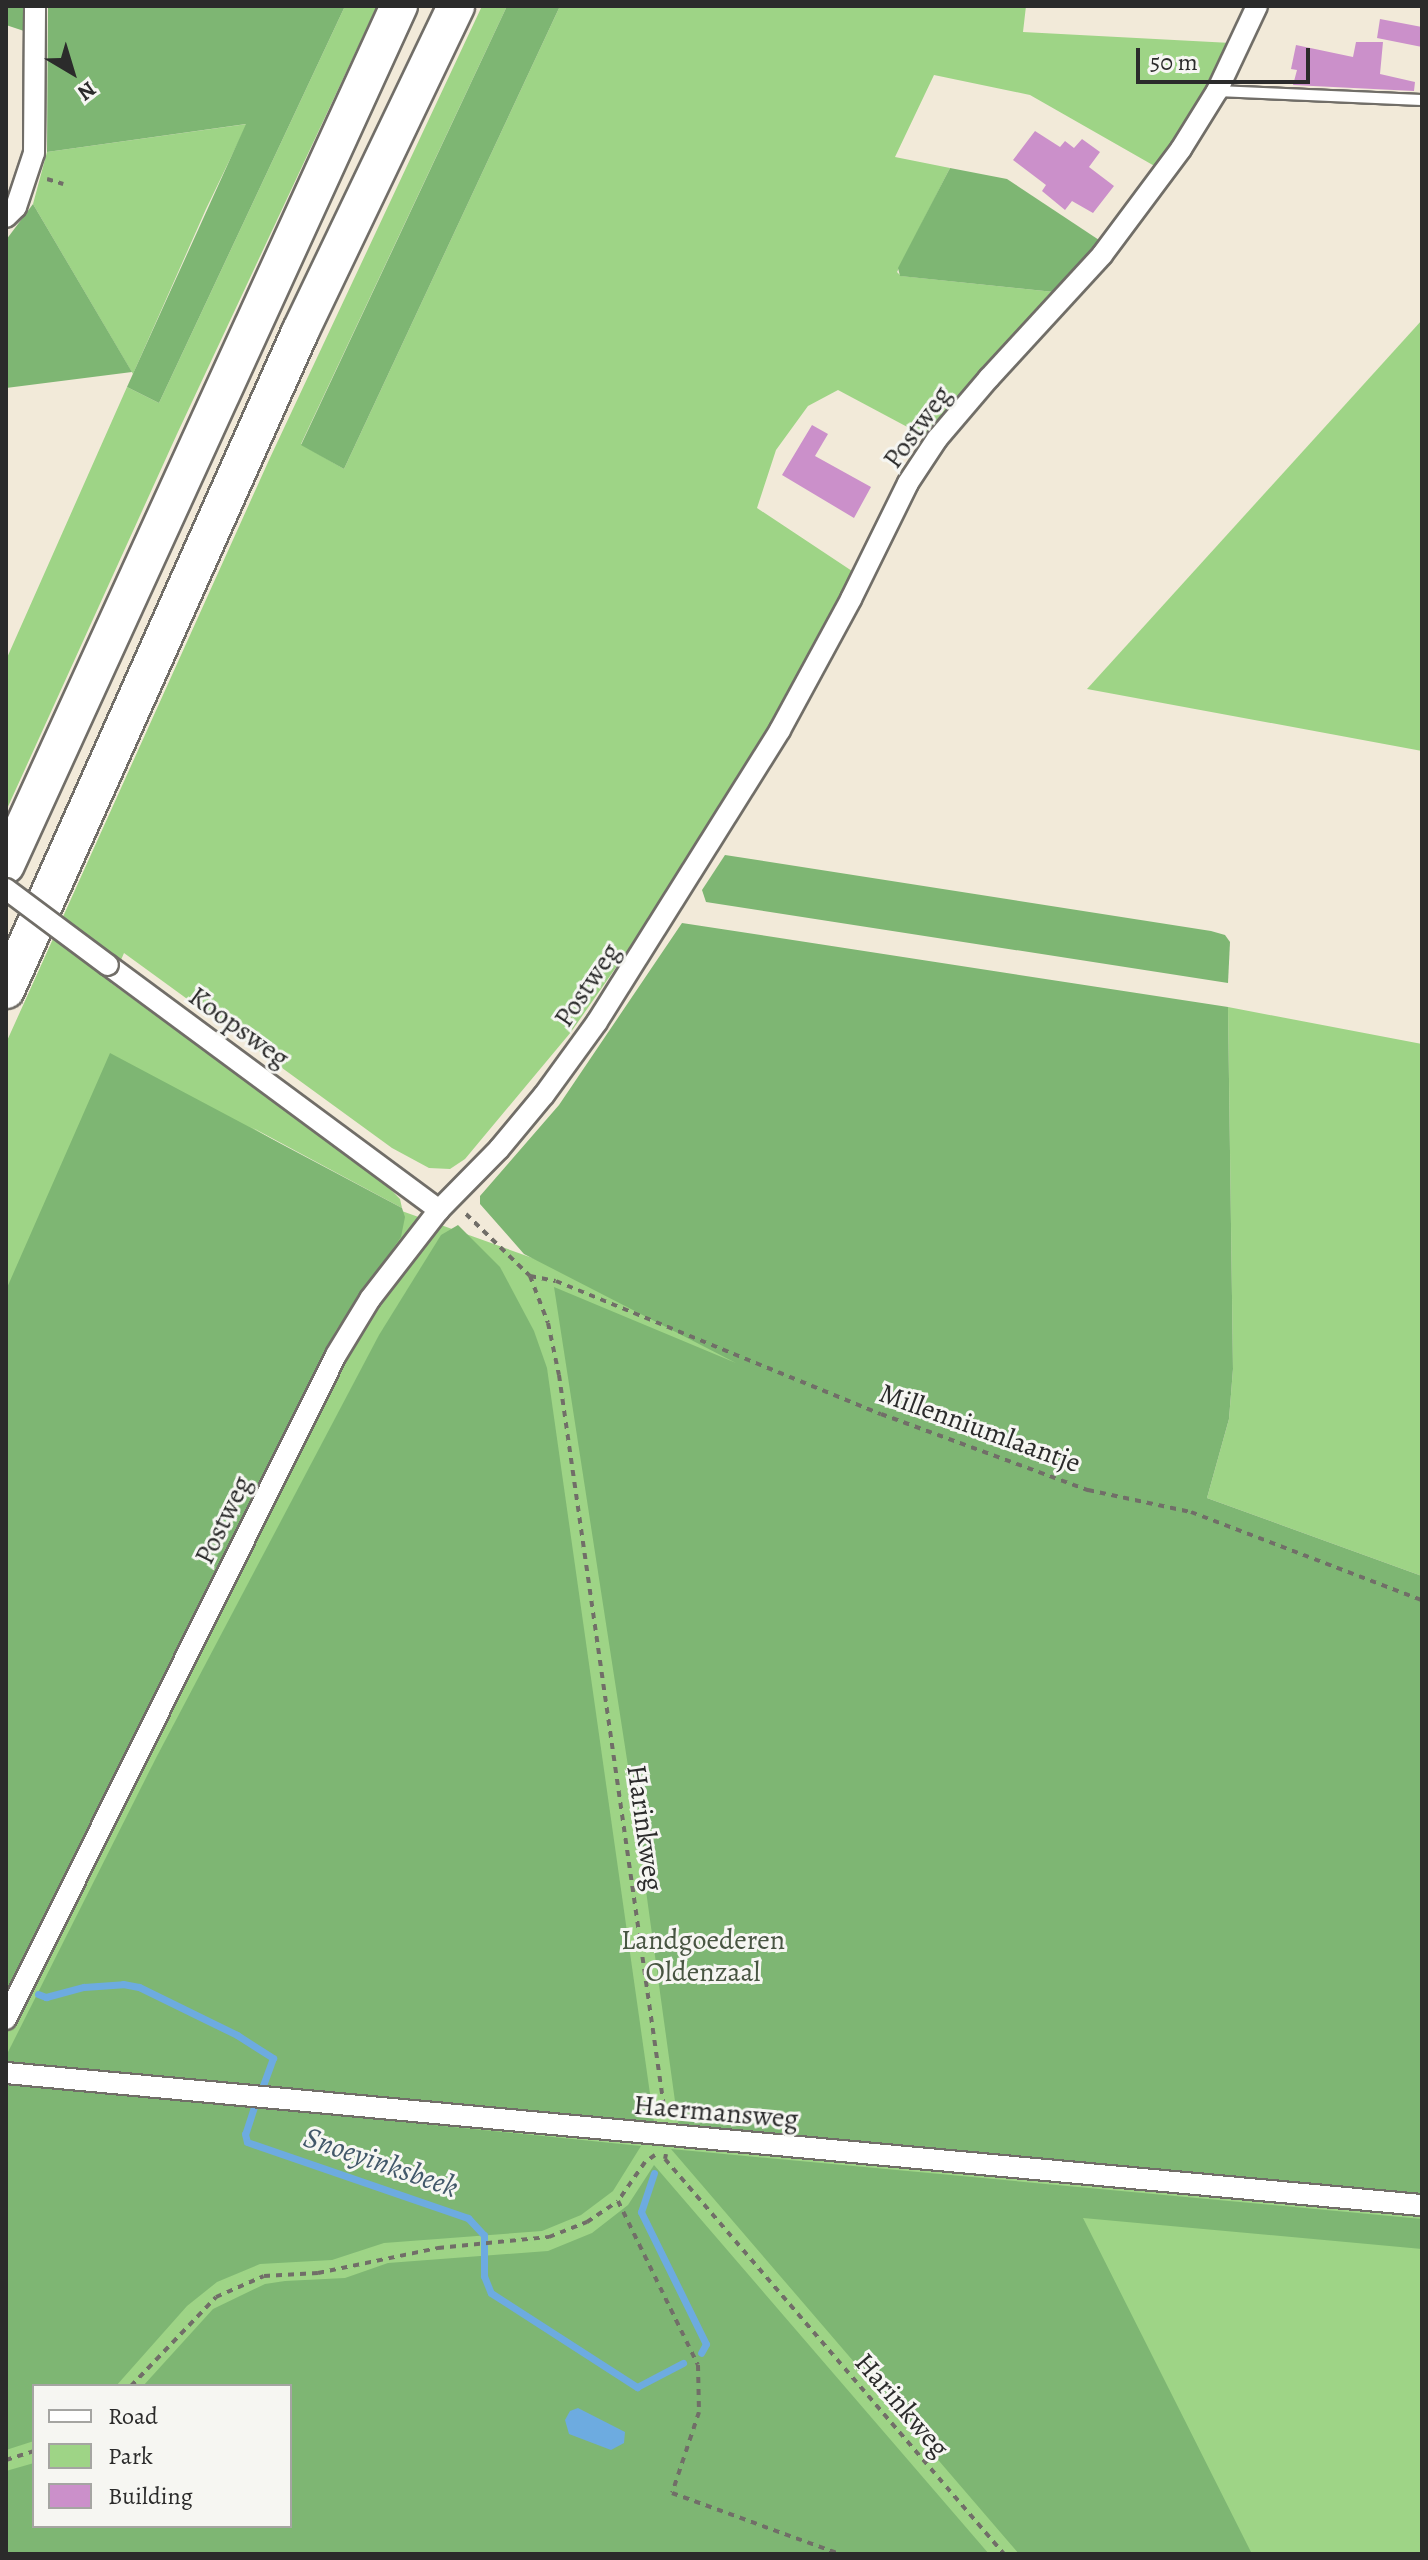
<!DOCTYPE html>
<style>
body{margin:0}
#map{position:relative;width:1428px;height:2560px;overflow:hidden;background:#f2ead9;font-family:Alegreya,serif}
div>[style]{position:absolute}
.green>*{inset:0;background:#9ed486}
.forest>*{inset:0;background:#7eb673}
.water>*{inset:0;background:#6dabe0}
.stream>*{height:7px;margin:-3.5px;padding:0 3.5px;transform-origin:3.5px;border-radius:3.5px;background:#6dabe0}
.building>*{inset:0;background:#cb90ca}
.path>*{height:4px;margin-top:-2px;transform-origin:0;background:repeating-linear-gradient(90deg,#716e68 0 6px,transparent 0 12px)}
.roads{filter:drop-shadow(2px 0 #716e68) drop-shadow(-2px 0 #716e68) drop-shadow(0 2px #716e68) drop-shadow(0 -2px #716e68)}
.service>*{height:10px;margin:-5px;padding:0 5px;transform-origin:5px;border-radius:5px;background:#fff}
.minor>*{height:20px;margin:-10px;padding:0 10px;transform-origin:10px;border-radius:10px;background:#fff}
.motorway>*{height:36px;margin:-18px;padding:0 18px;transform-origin:18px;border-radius:18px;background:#fff}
.bridges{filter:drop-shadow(2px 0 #716e68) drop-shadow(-2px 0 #716e68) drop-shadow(0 2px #716e68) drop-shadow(0 -2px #716e68)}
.minor-bridge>*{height:20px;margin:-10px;padding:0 10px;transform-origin:10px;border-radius:10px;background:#fff}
span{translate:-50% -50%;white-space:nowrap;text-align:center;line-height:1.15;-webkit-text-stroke:6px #f6f6f2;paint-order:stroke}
.street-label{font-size:28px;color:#2b2b2b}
.park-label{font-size:28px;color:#485542}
.water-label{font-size:30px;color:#42586a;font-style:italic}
.frame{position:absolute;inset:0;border:8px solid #2b2b2b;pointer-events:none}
.legend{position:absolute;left:32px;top:2384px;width:260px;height:144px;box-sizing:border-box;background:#f6f6f2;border:2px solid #a5a5a2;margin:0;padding:10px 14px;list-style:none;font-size:24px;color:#2b2b2b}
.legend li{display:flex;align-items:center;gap:16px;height:40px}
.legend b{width:40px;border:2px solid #a5a5a2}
.north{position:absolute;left:32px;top:32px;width:80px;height:80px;-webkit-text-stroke:6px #f6f6f2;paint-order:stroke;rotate:142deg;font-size:22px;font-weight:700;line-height:32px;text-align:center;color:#2b2b2b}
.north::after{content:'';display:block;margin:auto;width:28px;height:36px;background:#2b2b2b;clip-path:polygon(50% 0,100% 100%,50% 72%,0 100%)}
.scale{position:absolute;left:1136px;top:48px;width:174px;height:36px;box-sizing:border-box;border:4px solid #2b2b2b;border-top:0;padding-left:10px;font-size:24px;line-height:28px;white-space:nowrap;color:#2b2b2b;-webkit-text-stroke:6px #f6f6f2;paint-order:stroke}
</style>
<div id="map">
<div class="green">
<div style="clip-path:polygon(345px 6px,377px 6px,177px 434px,6px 811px,6px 660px,127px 387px,159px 403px)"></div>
<div style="clip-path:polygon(evenodd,482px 6px,507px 6px,301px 444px,344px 469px,560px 6px,1026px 6px,1023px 32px,1231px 43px,1217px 79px,1158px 168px,1030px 95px,934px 75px,895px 157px,950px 168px,897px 272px,901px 276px,1054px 292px,928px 438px,838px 390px,808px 406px,776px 450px,757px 508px,852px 571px,824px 630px,744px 772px,670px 890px,571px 1032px,465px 1159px,450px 1169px,429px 1168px,392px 1148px,124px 953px,111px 983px,377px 1175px,400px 1199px,402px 1208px,251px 1127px,385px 1205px,764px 1341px,1422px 1596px,1422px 2554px,6px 2554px,6px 1043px,269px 460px,482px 6px,34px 2386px,290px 2386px,290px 2526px,34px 2526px,34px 2386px)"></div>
<div style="clip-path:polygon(247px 124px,206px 209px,133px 374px,33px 204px,47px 152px)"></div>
<div style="clip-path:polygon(1422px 320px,1422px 751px,1087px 689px)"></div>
<div style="clip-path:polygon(1228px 1007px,1422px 1044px,1422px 1576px,1207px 1498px,1229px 1419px,1233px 1369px)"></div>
</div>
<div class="forest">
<div style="clip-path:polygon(6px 6px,32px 6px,33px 34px,6px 25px)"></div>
<div style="clip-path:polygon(48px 6px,345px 6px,159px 403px,127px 387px,246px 124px,47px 152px)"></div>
<div style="clip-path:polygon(507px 6px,560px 6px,344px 469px,301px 445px)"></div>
<div style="clip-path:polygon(950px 168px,1007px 179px,1099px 240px,1054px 292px,900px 276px,898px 268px)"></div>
<div style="clip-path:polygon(33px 204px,132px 372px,6px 388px,6px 240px)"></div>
<div style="clip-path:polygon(725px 855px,1211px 931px,1225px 935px,1230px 942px,1228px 983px,706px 902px,702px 890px)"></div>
<div style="clip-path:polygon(682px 923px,1228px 1007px,1233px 1369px,1229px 1419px,1207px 1498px,1422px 1576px,1422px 2200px,690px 2129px,678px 2123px,636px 1818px,554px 1287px,736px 1363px,524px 1254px,480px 1204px,480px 1196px,559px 1105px)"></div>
<div style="clip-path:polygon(110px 1053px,402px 1208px,405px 1217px,401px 1237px,336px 1330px,6px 1994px,6px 1290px)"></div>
<div style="clip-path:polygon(458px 1225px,500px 1267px,534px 1331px,547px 1368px,654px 2122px,649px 2126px,6px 2064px,6px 2056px,156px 1758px,379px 1335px,441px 1235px)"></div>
<div style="clip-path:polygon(6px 2084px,254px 2107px,641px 2146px,613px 2191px,581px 2215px,542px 2231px,384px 2243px,332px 2260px,260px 2264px,217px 2282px,187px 2306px,116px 2386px,34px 2386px,34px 2441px,6px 2450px)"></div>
<div style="clip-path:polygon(671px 2149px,1422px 2219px,1422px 2249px,1083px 2218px,1252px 2554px,1019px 2554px)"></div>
<div style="clip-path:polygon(654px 2165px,989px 2554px,6px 2554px,6px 2471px,34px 2463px,34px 2526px,290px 2526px,290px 2386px,143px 2386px,213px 2309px,265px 2284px,285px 2281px,345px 2278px,388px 2263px,548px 2251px,592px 2233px,628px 2205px)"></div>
</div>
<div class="water">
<div style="clip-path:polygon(578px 2408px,625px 2432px,624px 2443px,611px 2450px,569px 2434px,565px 2420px,570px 2411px)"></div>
</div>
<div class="stream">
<div style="left:38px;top:1994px;width:9px;rotate:21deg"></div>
<div style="left:46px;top:1997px;width:39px;rotate:-15deg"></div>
<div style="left:84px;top:1987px;width:39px;rotate:-4deg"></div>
<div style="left:123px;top:1984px;width:16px;rotate:11deg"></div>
<div style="left:139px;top:1987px;width:109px;rotate:26.1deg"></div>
<div style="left:237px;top:2035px;width:43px;rotate:32.6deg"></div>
<div style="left:273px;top:2058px;width:32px;rotate:110deg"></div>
<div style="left:254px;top:2107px;width:28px;rotate:108deg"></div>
<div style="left:245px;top:2134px;width:8px;rotate:76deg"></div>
<div style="left:247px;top:2142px;width:234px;rotate:19deg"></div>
<div style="left:468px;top:2218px;width:23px;rotate:47deg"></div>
<div style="left:484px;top:2235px;width:41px;rotate:90deg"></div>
<div style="left:484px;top:2276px;width:18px;rotate:68deg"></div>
<div style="left:491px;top:2293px;width:174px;rotate:32.8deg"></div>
<div style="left:637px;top:2387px;width:52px;rotate:-27.6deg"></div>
<div style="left:654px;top:2173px;width:41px;rotate:108.4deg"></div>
<div style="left:641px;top:2212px;width:147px;rotate:63.8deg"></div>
<div style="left:706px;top:2344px;width:10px;rotate:119deg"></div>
</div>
<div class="building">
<div style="clip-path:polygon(1380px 19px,1422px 27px,1422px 47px,1377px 38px)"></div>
<div style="clip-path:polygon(1356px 42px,1383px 42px,1380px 74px,1415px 82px,1414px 91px,1293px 85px,1297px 70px,1291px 69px,1296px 45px,1353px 57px)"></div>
<div style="clip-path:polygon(1035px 131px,1060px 147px,1065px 141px,1074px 148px,1082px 139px,1100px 152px,1089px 167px,1114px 186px,1093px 213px,1072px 201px,1065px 210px,1042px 191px,1046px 185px,1013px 160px)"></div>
<div style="clip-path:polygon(812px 425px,828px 434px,815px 456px,871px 487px,854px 518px,782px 475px)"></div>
</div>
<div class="path">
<div style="left:47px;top:179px;width:17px;rotate:17deg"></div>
<div style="left:466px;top:1214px;width:89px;rotate:44.1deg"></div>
<div style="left:530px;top:1276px;width:50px;rotate:69deg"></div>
<div style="left:548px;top:1323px;width:53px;rotate:78.1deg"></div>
<div style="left:559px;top:1375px;width:747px;rotate:81.84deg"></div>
<div style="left:530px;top:1276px;width:26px;rotate:11deg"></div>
<div style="left:556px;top:1281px;width:351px;rotate:22.3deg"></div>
<div style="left:881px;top:1414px;width:221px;rotate:20.2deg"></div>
<div style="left:1088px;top:1490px;width:105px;rotate:12.1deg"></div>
<div style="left:1191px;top:1512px;width:247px;rotate:20.9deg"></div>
<div style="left:666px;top:2154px;width:5px;rotate:101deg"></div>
<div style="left:665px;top:2159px;width:521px;rotate:49.36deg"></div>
<div style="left:655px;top:2155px;width:12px;rotate:145deg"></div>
<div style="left:645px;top:2162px;width:47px;rotate:124.7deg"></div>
<div style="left:618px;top:2201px;width:182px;rotate:64deg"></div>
<div style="left:698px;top:2365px;width:47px;rotate:88.8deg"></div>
<div style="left:699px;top:2412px;width:85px;rotate:108.4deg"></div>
<div style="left:672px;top:2493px;width:179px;rotate:20deg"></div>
<div style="left:131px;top:2386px;width:123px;rotate:-46.3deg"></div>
<div style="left:216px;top:2297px;width:52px;rotate:-23.6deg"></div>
<div style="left:264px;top:2276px;width:54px;rotate:-3.2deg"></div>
<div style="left:318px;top:2273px;width:123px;rotate:-11.8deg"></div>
<div style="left:438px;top:2248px;width:112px;rotate:-5.7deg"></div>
<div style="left:549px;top:2237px;width:41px;rotate:-21.5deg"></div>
<div style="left:587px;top:2222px;width:37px;rotate:-34deg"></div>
<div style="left:6px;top:2460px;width:29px;rotate:-18deg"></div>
</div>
<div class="roads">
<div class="service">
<div style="left:1217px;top:91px;width:205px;rotate:2.5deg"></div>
</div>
<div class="minor">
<div style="left:6px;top:217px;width:14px;rotate:-45deg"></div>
<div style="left:16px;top:207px;width:57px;rotate:-71.6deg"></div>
<div style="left:34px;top:153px;width:147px;rotate:-89.6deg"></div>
<div style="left:108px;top:965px;width:412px;rotate:36.5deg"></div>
<div style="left:6px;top:2019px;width:741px;rotate:-63.57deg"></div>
<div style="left:336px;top:1355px;width:66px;rotate:-58.7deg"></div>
<div style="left:370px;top:1299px;width:113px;rotate:-52.2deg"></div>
<div style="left:439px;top:1210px;width:86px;rotate:-45.5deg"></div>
<div style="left:499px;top:1149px;width:70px;rotate:-50.2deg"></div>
<div style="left:544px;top:1095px;width:90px;rotate:-54deg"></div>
<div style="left:597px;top:1022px;width:345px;rotate:-57.9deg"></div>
<div style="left:780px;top:730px;width:149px;rotate:-61.5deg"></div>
<div style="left:851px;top:599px;width:129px;rotate:-63.8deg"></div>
<div style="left:908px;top:483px;width:53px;rotate:-56.6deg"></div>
<div style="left:937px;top:439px;width:80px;rotate:-49.6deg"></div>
<div style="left:989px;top:378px;width:167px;rotate:-47.4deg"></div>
<div style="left:1102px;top:255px;width:132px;rotate:-53.3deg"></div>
<div style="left:1181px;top:149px;width:68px;rotate:-58.2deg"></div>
<div style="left:1217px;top:91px;width:94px;rotate:-64.8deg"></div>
<div style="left:6px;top:2073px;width:1422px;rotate:5.33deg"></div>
</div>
<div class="motorway">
<div style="left:6px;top:865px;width:945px;rotate:-65.42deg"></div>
<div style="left:6px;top:990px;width:721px;rotate:-65.92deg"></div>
<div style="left:300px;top:332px;width:361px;rotate:-64.4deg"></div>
</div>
</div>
<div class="bridges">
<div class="minor-bridge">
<div style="left:6px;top:889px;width:127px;rotate:36.7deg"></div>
</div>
</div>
<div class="street-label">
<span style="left:917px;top:427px;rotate:-54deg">Postweg</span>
<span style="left:587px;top:985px;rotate:-56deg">Postweg</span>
<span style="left:239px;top:1027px;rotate:36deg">Koopsweg</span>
<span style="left:980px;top:1428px;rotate:20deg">Millenniumlaantje</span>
<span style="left:223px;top:1520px;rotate:-64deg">Postweg</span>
<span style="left:645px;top:1828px;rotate:82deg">Harinkweg</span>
<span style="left:716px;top:2112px;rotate:5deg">Haermansweg</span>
<span style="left:902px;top:2405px;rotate:49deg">Harinkweg</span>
</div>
<div class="park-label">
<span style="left:703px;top:1956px">Landgoederen<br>Oldenzaal</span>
</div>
<div class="water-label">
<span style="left:381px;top:2162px;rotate:19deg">Snoeyinksbeek</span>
</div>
<div class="frame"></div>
<ul class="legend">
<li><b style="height:10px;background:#fff"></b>Road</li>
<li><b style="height:22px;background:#9ed486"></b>Park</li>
<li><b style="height:22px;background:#cb90ca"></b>Building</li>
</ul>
<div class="north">N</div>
<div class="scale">50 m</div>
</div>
